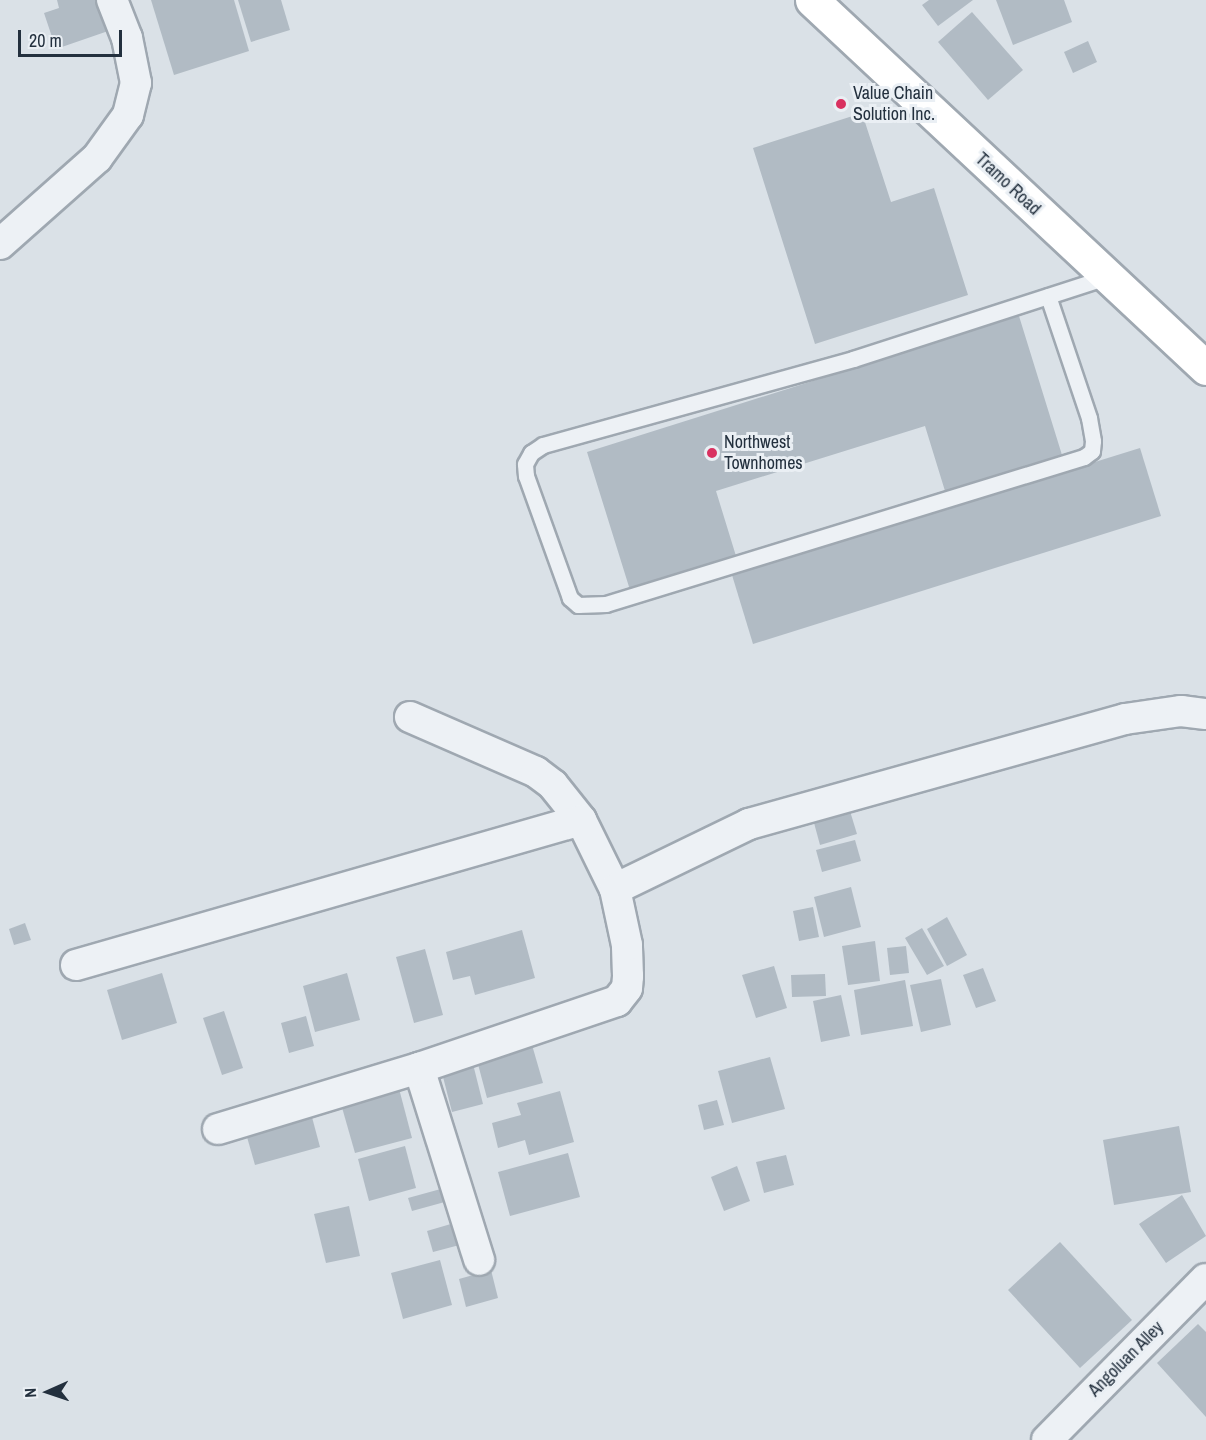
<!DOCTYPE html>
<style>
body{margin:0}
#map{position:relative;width:1206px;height:1440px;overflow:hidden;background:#dae1e7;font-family:"Archivo Narrow",sans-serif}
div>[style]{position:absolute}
.building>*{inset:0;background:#b1bbc4}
.roads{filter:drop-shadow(2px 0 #9fa8b1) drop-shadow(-2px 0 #9fa8b1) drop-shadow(0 2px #9fa8b1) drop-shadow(0 -2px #9fa8b1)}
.service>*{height:15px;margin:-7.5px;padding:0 7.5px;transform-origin:7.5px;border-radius:7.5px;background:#edf1f5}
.minor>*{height:30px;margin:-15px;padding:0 15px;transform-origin:15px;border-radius:15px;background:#edf1f5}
.secondary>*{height:33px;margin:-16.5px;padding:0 16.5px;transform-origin:16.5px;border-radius:16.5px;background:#fff}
.dots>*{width:16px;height:16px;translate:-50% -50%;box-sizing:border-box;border:3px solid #eaeff4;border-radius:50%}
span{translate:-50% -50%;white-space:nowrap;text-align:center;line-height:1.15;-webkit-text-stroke:6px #eaeff4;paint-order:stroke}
.poi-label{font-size:18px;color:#23303e}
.left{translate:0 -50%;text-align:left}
.street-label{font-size:18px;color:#23303e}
.north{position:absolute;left:18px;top:1362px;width:60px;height:60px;-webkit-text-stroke:4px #eaeff4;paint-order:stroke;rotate:267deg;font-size:16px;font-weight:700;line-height:24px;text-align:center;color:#23303e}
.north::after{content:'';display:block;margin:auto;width:21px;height:27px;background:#23303e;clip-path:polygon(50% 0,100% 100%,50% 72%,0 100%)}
.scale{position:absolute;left:18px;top:30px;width:104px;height:27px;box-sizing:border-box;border:3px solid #23303e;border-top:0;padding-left:8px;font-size:18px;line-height:21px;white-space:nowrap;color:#23303e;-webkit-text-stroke:4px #eaeff4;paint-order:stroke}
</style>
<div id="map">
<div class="building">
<div style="clip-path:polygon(57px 0,104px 0,114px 29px,56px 49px,44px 13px,59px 8px)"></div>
<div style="clip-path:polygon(151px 0,234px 0,249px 51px,174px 75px)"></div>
<div style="clip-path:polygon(238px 0,281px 0,290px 30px,251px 42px)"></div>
<div style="clip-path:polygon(929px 0,973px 0,938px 26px,922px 5px)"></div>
<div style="clip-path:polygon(996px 0,1064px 0,1072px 22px,1013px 45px)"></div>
<div style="clip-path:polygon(972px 12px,1023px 70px,988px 100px,938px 42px)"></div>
<div style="clip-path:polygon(1088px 41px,1097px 62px,1073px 73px,1064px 52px)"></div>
<div style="clip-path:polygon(862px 113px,891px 202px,934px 188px,968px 295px,815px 344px,753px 148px)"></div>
<div style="clip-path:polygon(1019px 316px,1062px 455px,945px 491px,925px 426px,716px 491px,736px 556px,630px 590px,587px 452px)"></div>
<div style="clip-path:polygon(1140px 448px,1161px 516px,753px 644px,732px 575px)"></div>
<div style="clip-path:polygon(846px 798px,857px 834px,820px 845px,810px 808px)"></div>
<div style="clip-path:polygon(855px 840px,861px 861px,822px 872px,816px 850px)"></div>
<div style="clip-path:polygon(851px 887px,861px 927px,824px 937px,814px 897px)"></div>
<div style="clip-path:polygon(813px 907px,819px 937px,799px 941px,793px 911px)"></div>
<div style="clip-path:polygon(947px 917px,967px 955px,947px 966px,927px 929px)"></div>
<div style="clip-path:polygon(25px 923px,31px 940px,14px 945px,9px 929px)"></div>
<div style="clip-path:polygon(922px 928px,944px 966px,927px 975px,905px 938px)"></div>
<div style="clip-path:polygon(522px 930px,535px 978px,475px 995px,470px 976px,453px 980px,446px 952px)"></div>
<div style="clip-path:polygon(875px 941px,880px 981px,848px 985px,842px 946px)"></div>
<div style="clip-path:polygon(906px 946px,909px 973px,890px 975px,887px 948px)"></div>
<div style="clip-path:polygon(425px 949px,443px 1015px,414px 1023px,396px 957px)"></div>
<div style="clip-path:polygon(774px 966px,787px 1008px,756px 1018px,742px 975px)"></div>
<div style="clip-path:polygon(983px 968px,996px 1001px,976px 1008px,963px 975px)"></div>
<div style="clip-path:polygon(162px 973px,177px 1023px,122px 1040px,107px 990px)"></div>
<div style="clip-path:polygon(347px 973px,360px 1020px,315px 1032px,303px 986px)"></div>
<div style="clip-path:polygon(825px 974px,826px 996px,792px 997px,791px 975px)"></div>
<div style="clip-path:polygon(941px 979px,951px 1025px,921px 1032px,910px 985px)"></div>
<div style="clip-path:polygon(905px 980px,913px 1026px,861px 1035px,854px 990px)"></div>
<div style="clip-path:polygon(841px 995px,850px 1036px,821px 1042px,813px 1001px)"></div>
<div style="clip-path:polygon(224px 1011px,243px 1068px,222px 1075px,203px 1018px)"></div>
<div style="clip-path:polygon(306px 1016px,314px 1046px,289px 1053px,281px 1023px)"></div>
<div style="clip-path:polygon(530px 1038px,543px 1083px,487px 1098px,475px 1053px)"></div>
<div style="clip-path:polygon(770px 1057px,785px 1109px,732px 1123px,718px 1071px)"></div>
<div style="clip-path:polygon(472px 1060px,483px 1104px,452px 1112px,441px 1069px)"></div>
<div style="clip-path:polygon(397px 1081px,412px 1138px,355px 1153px,339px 1097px)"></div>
<div style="clip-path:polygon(560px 1091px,574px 1142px,529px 1155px,525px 1140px,498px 1148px,492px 1123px,521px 1115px,517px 1103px)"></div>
<div style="clip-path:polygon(717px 1100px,724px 1125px,704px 1130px,698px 1105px)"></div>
<div style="clip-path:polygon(309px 1106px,320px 1147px,255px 1165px,243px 1123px)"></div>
<div style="clip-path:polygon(1179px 1126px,1191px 1192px,1114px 1205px,1103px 1140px)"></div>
<div style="clip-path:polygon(405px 1146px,416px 1188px,369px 1201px,358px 1159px)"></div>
<div style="clip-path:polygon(568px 1153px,580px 1197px,510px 1216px,498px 1172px)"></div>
<div style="clip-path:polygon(786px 1155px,794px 1185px,764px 1193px,756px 1162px)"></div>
<div style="clip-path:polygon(737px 1166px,750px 1201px,724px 1211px,711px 1177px)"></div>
<div style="clip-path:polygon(448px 1187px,452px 1200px,412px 1211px,408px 1198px)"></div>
<div style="clip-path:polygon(1182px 1195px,1206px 1236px,1166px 1263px,1139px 1224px)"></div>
<div style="clip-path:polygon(349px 1206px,360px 1256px,326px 1263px,314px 1214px)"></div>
<div style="clip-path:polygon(461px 1221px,467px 1243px,433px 1252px,427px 1231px)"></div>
<div style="clip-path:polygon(1060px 1242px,1132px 1320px,1080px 1368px,1008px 1290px)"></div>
<div style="clip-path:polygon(440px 1260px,452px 1305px,403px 1319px,391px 1273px)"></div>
<div style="clip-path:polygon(491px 1270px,498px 1298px,466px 1307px,459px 1279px)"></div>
<div style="clip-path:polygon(1198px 1324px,1206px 1332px,1206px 1417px,1157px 1363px)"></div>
</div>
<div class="roads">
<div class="service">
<div style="left:1048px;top:296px;width:129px;rotate:71.4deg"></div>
<div style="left:1089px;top:418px;width:23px;rotate:80deg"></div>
<div style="left:1093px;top:441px;width:10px;rotate:96deg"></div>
<div style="left:1092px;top:451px;width:10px;rotate:143deg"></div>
<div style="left:1084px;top:457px;width:500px;rotate:162.91deg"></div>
<div style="left:606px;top:604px;width:28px;rotate:178deg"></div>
<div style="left:578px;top:605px;width:11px;rotate:-139deg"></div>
<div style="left:570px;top:598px;width:130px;rotate:-109.8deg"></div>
<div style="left:526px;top:476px;width:12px;rotate:-95deg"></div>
<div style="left:525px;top:464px;width:13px;rotate:-61deg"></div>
<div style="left:531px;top:453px;width:14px;rotate:-34deg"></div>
<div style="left:543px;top:445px;width:322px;rotate:-15.5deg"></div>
<div style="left:853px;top:359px;width:267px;rotate:-17.9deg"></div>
</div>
<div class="minor">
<div style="left:0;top:244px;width:130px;rotate:-41.6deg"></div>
<div style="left:97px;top:158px;width:53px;rotate:-54.2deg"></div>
<div style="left:128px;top:115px;width:33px;rotate:-76deg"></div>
<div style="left:136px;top:83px;width:46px;rotate:-101.3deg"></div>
<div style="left:127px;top:38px;width:41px;rotate:-111.5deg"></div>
<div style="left:410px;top:717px;width:137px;rotate:23.6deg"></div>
<div style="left:536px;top:772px;width:21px;rotate:37deg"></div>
<div style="left:553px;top:785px;width:45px;rotate:51.3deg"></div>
<div style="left:76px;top:965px;width:525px;rotate:-16.02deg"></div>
<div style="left:581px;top:820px;width:77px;rotate:63.8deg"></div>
<div style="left:419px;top:1068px;width:201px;rotate:72.6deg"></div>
<div style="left:218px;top:1129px;width:210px;rotate:-16.9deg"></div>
<div style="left:419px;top:1068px;width:209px;rotate:-18.7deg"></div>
<div style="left:617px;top:1001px;width:16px;rotate:-52deg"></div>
<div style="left:627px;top:988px;width:12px;rotate:-85deg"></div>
<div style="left:628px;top:976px;width:31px;rotate:-92deg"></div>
<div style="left:627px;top:945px;width:57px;rotate:-102.1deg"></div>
<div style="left:615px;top:889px;width:149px;rotate:-25.9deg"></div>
<div style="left:749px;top:824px;width:390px;rotate:-15.6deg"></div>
<div style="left:1125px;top:719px;width:57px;rotate:-8.1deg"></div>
<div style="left:1181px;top:711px;width:25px;rotate:7deg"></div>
<div style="left:1047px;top:1440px;width:226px;rotate:-45.4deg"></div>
</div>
<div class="secondary">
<div style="left:812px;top:0;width:539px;rotate:43.05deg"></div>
</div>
</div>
<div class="dots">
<div style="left:841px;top:104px;background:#d93160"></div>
<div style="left:712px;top:453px;background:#d93160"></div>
</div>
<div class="poi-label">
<span class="left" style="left:853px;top:104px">Value Chain<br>Solution Inc.</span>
<span class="left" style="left:724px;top:453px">Northwest<br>Townhomes</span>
</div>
<div class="street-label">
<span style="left:1008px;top:184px;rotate:43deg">Tramo Road</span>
<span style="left:1126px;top:1359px;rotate:-45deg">Angoluan Alley</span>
</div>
<div class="north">N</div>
<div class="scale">20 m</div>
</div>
